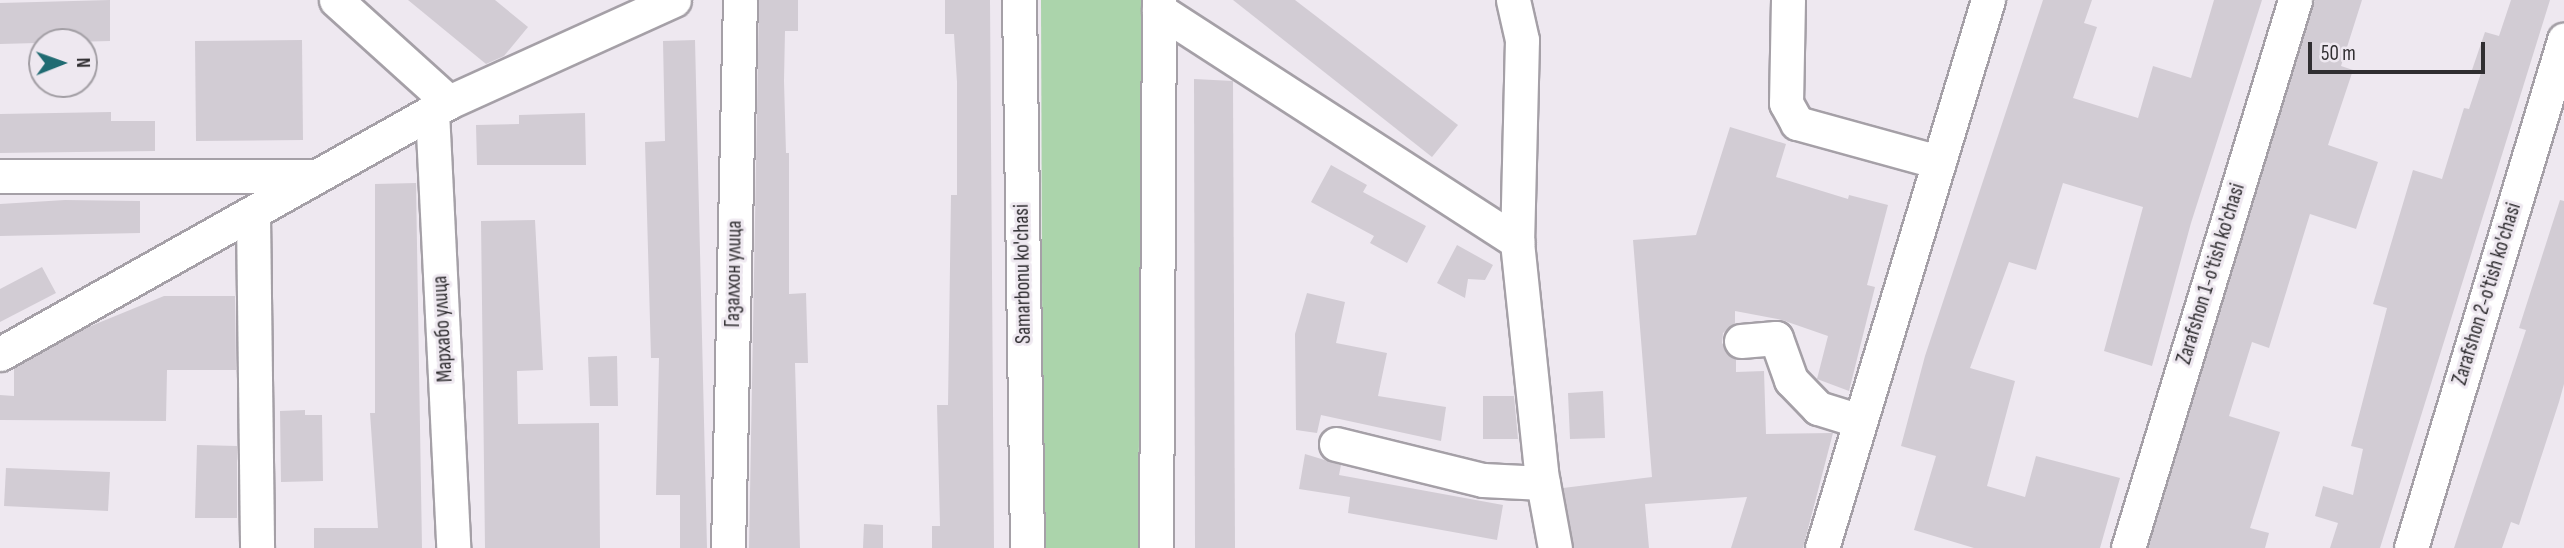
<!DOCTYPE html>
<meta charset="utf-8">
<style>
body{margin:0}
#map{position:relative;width:2564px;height:548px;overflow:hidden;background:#eee8f0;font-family:"Sofia Sans Condensed",sans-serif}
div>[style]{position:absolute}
.green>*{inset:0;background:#abd4ab}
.building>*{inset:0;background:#d2ccd4}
.roads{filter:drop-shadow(2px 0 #a5a0a7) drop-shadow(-2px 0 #a5a0a7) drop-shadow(0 2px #a5a0a7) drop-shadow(0 -2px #a5a0a7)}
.minor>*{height:33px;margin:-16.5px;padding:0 16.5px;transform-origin:16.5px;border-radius:16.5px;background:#fff}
span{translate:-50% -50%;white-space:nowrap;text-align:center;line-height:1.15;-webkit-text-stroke:6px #eee8f0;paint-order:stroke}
.street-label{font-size:21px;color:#302e31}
.north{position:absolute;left:28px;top:28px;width:70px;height:70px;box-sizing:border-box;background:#eee8f0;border:2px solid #a29ea4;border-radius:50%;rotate:89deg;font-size:19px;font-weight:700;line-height:28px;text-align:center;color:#302e31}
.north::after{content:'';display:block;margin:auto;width:24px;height:32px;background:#206b72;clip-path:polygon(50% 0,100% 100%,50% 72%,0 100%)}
.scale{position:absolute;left:2308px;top:42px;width:177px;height:32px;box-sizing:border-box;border:4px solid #302e31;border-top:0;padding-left:9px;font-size:21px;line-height:24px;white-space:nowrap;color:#302e31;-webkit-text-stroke:5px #eee8f0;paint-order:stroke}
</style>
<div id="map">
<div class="green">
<div style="clip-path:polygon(1041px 0,1143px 0,1138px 548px,1043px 548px)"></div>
</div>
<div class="building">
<div style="clip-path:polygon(110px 0,110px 41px,0 44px,0 3px)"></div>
<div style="clip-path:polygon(408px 0,495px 0,528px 27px,504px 56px,486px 64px)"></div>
<div style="clip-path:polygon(759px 0,798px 0,798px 31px,785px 31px,784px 81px,786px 153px,789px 153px,789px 294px,806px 293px,808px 363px,795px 363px,800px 548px,749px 548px)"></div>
<div style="clip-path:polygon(945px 0,990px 0,994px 548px,932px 548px,932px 526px,940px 526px,937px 405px,948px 405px,951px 195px,957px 195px,957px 82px,954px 34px,945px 34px)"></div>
<div style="clip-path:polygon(1233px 0,1295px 0,1458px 125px,1432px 157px)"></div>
<div style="clip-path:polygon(2043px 0,2092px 0,2084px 23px,2097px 27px,2073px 98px,2138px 118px,2153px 66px,2191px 78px,2214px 0,2262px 0,2191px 223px,2152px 366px,2104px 351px,2143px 207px,2063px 183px,2036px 270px,2009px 262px,1970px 368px,2015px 381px,1987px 486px,2025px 497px,2036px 456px,2120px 478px,2100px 548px,1974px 548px,1914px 530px,1936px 456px,1901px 446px,1925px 356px)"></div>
<div style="clip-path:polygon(2315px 0,2362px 0,2341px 66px,2353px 70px,2328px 145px,2378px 162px,2356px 229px,2310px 214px,2269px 348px,2252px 342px,2229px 416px,2280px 432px,2250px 528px,2269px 533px,2265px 548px,2148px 548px)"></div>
<div style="clip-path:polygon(2511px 0,2550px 0,2380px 548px,2330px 548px,2338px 523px,2315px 516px,2323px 486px,2353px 495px,2363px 449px,2351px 446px,2387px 308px,2373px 304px,2413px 170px,2442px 179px,2464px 108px,2469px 109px,2481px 73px,2472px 70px,2485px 32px,2499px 36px)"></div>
<div style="clip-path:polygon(302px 40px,303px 140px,196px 141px,195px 41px)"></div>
<div style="clip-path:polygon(695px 40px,707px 548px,680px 548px,680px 495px,656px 495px,659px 358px,651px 358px,645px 142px,665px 141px,663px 41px)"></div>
<div style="clip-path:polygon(1194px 79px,1233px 81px,1235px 548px,1195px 548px)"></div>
<div style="clip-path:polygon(111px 112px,111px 121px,155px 121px,155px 151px,0 153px,0 114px)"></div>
<div style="clip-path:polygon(585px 113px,586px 165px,477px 165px,476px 125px,519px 124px,519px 115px)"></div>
<div style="clip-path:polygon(1730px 127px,1786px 144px,1776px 177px,1848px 199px,1849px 195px,1888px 205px,1867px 285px,1875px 287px,1849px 391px,1817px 379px,1828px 336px,1782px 320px,1735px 311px,1735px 323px,1723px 333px,1722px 343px,1736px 359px,1736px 372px,1764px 371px,1766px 434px,1833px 433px,1803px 548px,1731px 548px,1747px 497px,1645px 504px,1649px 548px,1574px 548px,1563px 488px,1652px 477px,1633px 240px,1696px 235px)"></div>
<div style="clip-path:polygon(1331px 165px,1367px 185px,1363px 192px,1426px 226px,1407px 263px,1370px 243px,1374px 236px,1311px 202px)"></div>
<div style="clip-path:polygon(416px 183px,422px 548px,314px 548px,314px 528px,378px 528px,370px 413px,375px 413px,375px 184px)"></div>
<div style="clip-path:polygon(65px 200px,140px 201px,140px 233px,0 236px,0 204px)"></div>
<div style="clip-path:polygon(2560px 200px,2564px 201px,2564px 384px,2559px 402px,2519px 525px,2511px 522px,2502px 548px,2454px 548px,2526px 330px,2519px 328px)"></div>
<div style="clip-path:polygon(535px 220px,543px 370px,517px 371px,518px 424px,599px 423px,600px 548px,485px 548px,481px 221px)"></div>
<div style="clip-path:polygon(1457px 245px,1493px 265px,1485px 280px,1468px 279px,1465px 298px,1437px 283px)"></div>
<div style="clip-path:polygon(42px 267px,56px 293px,0 322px,0 289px)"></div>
<div style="clip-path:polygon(1307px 293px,1345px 302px,1336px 343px,1387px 353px,1378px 396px,1446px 407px,1441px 441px,1321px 415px,1317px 433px,1296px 430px,1295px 334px)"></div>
<div style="clip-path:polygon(164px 296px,235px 296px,236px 370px,167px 370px,166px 421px,0 420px,0 395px,14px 396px,14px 368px,86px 328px)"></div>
<div style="clip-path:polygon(617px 356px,618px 406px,590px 406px,588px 357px)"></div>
<div style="clip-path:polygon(1603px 391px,1605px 438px,1570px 439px,1568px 393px)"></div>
<div style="clip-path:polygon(1483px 396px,1514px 396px,1518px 439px,1483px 439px)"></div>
<div style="clip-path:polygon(305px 410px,305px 415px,322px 415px,323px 481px,281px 482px,280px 411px)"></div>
<div style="clip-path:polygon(197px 445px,237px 446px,237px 518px,195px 518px)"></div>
<div style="clip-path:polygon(1305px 454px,1341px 465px,1339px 475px,1503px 505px,1497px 540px,1348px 513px,1350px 497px,1299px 489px)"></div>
<div style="clip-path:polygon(6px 468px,110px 472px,108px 511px,4px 506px)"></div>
<div style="clip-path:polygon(864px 524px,883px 525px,883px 548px,863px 548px)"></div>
</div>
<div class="roads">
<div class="minor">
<div style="left:336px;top:0;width:152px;rotate:42.1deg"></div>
<div style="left:1019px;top:0;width:548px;rotate:89.16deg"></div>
<div style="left:1513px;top:0;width:41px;rotate:77.3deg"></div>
<div style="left:1522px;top:40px;width:202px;rotate:91.4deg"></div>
<div style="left:1517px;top:242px;width:231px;rotate:84deg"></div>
<div style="left:1541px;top:472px;width:77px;rotate:79.6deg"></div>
<div style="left:1788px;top:0;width:103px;rotate:91.1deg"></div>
<div style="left:1786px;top:103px;width:23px;rotate:61deg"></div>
<div style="left:1797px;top:123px;width:147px;rotate:15.4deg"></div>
<div style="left:1159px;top:10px;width:427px;rotate:32.9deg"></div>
<div style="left:432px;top:111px;width:438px;rotate:87.2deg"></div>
<div style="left:0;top:176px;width:316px"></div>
<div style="left:253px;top:215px;width:333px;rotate:89.3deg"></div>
<div style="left:1741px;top:341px;width:35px;rotate:-5deg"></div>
<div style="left:1776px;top:338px;width:45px;rotate:70.3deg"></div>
<div style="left:1791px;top:380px;width:39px;rotate:46deg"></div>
<div style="left:1818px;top:408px;width:44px;rotate:17.2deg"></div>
<div style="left:0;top:354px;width:515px;rotate:-29.3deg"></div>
<div style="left:449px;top:102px;width:247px;rotate:-24.4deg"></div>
<div style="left:1336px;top:444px;width:151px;rotate:13.8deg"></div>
<div style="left:1483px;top:480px;width:60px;rotate:2.9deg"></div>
<div style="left:728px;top:548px;width:548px;rotate:-88.75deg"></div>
<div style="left:1156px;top:548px;width:548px;rotate:-89.69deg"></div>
<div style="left:1822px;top:548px;width:573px;rotate:-73.15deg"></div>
<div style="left:2128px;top:548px;width:573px;rotate:-73.05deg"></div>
<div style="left:2411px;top:548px;width:531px;rotate:-73.24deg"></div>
</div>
</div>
<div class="street-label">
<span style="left:734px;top:274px;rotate:-89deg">Газалхон улица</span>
<span style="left:1023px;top:274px;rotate:-91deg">Samarbonu ko'chasi</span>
<span style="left:2211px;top:274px;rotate:-73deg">Zarafshon 1-o'tish ko'chasi</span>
<span style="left:2487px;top:294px;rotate:-73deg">Zarafshon 2-o'tish ko'chasi</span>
<span style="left:443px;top:329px;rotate:-93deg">Мархабо улица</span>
</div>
<div class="north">N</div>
<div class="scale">50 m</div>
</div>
